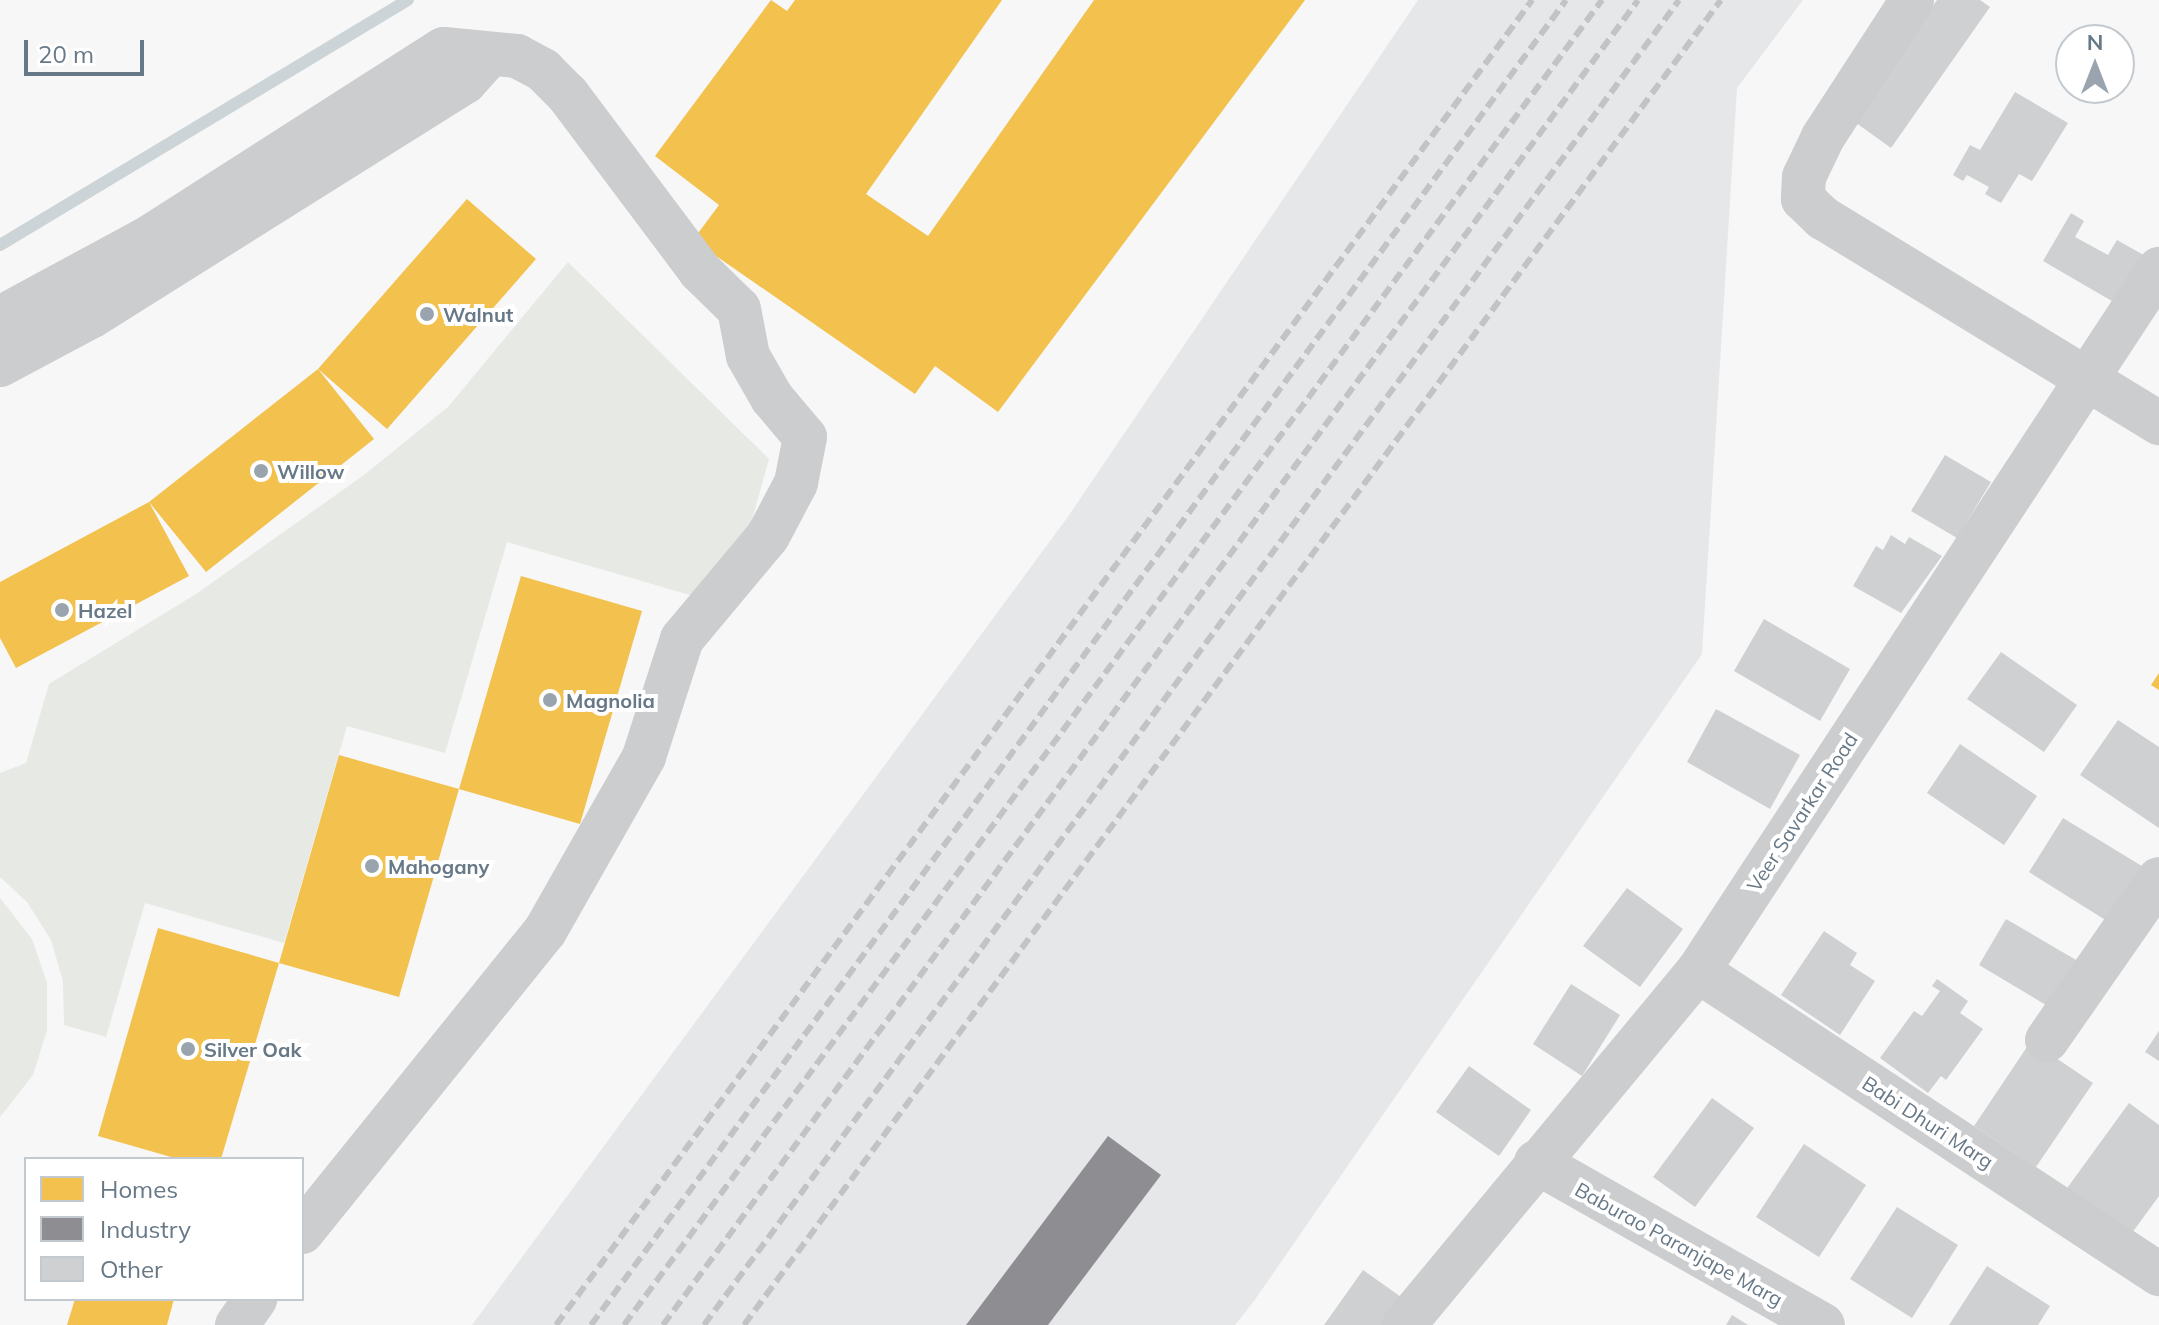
<!DOCTYPE html>
<style>
body{margin:0}
#map{position:relative;width:2159px;height:1325px;overflow:hidden;background:#f7f7f7;font-family:Mulish,sans-serif}
div>[style]{position:absolute}
.built>*{inset:0;background:#e6e7e8}
.green>*{inset:0;background:#e6e9e4}
.homes>*{inset:0;background:#f2c14e}
.industry>*{inset:0;background:#8d8d92}
.stream>*{height:12px;margin:-6px;padding:0 6px;transform-origin:6px;border-radius:6px;background:#ccd4d7}
.building>*{inset:0;background:#ced0d1}
.minor>*{height:44px;margin:-22px;padding:0 22px;transform-origin:22px;border-radius:22px;background:#cccdce}
.rail>*{height:6px;margin-top:-3px;transform-origin:0;background:repeating-linear-gradient(90deg,#c1c3c5 0 12px,transparent 0 18px)}
.dots>*{width:22px;height:22px;translate:-50% -50%;box-sizing:border-box;border:4px solid #fff;border-radius:50%}
span{translate:-50% -50%;white-space:nowrap;text-align:center;line-height:1.15;-webkit-text-stroke:8px #fff;paint-order:stroke}
.poi-label{font-size:20px;color:#677887;font-weight:700}
.left{translate:0 -50%;text-align:left}
.street-label{font-size:20px;color:#677887}
.legend{position:absolute;left:24px;top:1157px;width:280px;height:144px;box-sizing:border-box;background:#fff;border:2px solid #c2c9cf;margin:0;padding:10px 14px;list-style:none;font-size:24px;color:#677887}
.legend li{display:flex;align-items:center;gap:16px;height:40px}
.legend b{width:40px;border:2px solid #c2c9cf}
.north{position:absolute;left:2055px;top:24px;width:80px;height:80px;box-sizing:border-box;background:#fff;border:2px solid #c2c9cf;border-radius:50%;rotate:0deg;font-size:22px;font-weight:700;line-height:32px;text-align:center;color:#677887}
.north::after{content:'';display:block;margin:auto;width:28px;height:36px;background:#99a4ae;clip-path:polygon(50% 0,100% 100%,50% 72%,0 100%)}
.scale{position:absolute;left:24px;top:40px;width:120px;height:36px;box-sizing:border-box;border:4px solid #677887;border-top:0;padding-left:10px;font-size:24px;line-height:28px;white-space:nowrap;color:#677887;-webkit-text-stroke:6px #fff;paint-order:stroke}
</style>
<div id="map">
<div class="built">
<div style="clip-path:polygon(1418px 0,1803px 0,1737px 88px,1702px 654px,1254px 1301px,1235px 1325px,472px 1325px,1067px 518px)"></div>
</div>
<div class="green">
<div style="clip-path:polygon(568px 262px,769px 459px,728px 606px,507px 542px,445px 753px,347px 726px,284px 943px,145px 903px,106px 1037px,64px 1025px,63px 981px,51px 940px,27px 902px,0 877px,0 773px,26px 763px,49px 684px,196px 594px,364px 475px,448px 407px)"></div>
<div style="clip-path:polygon(0 898px,32px 939px,47px 983px,47px 1030px,33px 1075px,0 1117px)"></div>
</div>
<div class="homes">
<div style="clip-path:polygon(771px 0,787px 11px,795px 0,1002px 0,866px 194px,928px 236px,1094px 0,1305px 0,998px 412px,935px 366px,915px 394px,693px 240px,719px 205px,655px 156px)"></div>
<div style="clip-path:polygon(467px 199px,536px 259px,387px 429px,318px 369px)"></div>
<div style="clip-path:polygon(318px 369px,374px 439px,206px 572px,149px 502px,189px 576px,16px 668px,0 638px,0 582px,149px 502px)"></div>
<div style="clip-path:polygon(521px 576px,642px 611px,580px 824px,459px 789px)"></div>
<div style="clip-path:polygon(2159px 673px,2159px 690px,2151px 685px)"></div>
<div style="clip-path:polygon(339px 755px,459px 789px,399px 997px,279px 963px)"></div>
<div style="clip-path:polygon(158px 928px,279px 963px,221px 1159px,178px 1159px,98px 1136px)"></div>
<div style="clip-path:polygon(75px 1299px,174px 1299px,167px 1325px,67px 1325px)"></div>
</div>
<div class="industry">
<div style="clip-path:polygon(1108px 1136px,1161px 1175px,1048px 1325px,966px 1325px)"></div>
</div>
<div class="stream">
<div style="left:0;top:245px;width:476px;rotate:-31deg"></div>
</div>
<div class="building">
<div style="clip-path:polygon(1937px 0,1980px 0,1990px 7px,1891px 148px,1852px 120px)"></div>
<div style="clip-path:polygon(2015px 92px,2068px 123px,2032px 181px,2019px 174px,2001px 203px,1985px 194px,1989px 187px,1967px 175px,1963px 181px,1953px 175px,1970px 145px,1980px 150px)"></div>
<div style="clip-path:polygon(2071px 213px,2084px 221px,2075px 237px,2108px 255px,2117px 240px,2149px 258px,2117px 304px,2043px 261px)"></div>
<div style="clip-path:polygon(1945px 455px,1991px 482px,1957px 538px,1911px 511px)"></div>
<div style="clip-path:polygon(1891px 535px,1905px 544px,1909px 537px,1942px 556px,1901px 613px,1853px 586px,1876px 546px,1883px 550px)"></div>
<div style="clip-path:polygon(1764px 619px,1850px 669px,1820px 721px,1734px 671px)"></div>
<div style="clip-path:polygon(2001px 652px,2077px 705px,2044px 752px,1967px 699px)"></div>
<div style="clip-path:polygon(1716px 709px,1800px 755px,1770px 809px,1687px 762px)"></div>
<div style="clip-path:polygon(2118px 720px,2159px 747px,2159px 828px,2080px 775px)"></div>
<div style="clip-path:polygon(1960px 744px,2037px 796px,2004px 845px,1927px 793px)"></div>
<div style="clip-path:polygon(2063px 818px,2150px 871px,2115px 926px,2029px 872px)"></div>
<div style="clip-path:polygon(1627px 888px,1683px 929px,1640px 987px,1583px 946px)"></div>
<div style="clip-path:polygon(2006px 919px,2083px 964px,2056px 1011px,1979px 965px)"></div>
<div style="clip-path:polygon(1824px 931px,1857px 953px,1850px 965px,1875px 981px,1840px 1035px,1781px 995px)"></div>
<div style="clip-path:polygon(1937px 979px,1968px 1001px,1960px 1013px,1983px 1029px,1946px 1080px,1941px 1076px,1928px 1093px,1880px 1058px,1914px 1011px,1922px 1016px,1940px 991px,1932px 986px)"></div>
<div style="clip-path:polygon(1571px 984px,1620px 1015px,1582px 1076px,1533px 1044px)"></div>
<div style="clip-path:polygon(2159px 1031px,2159px 1061px,2145px 1052px)"></div>
<div style="clip-path:polygon(2031px 1041px,2093px 1083px,2036px 1167px,1974px 1126px)"></div>
<div style="clip-path:polygon(1469px 1066px,1531px 1110px,1499px 1156px,1436px 1112px)"></div>
<div style="clip-path:polygon(1712px 1098px,1754px 1128px,1695px 1207px,1653px 1177px)"></div>
<div style="clip-path:polygon(2129px 1103px,2159px 1125px,2159px 1196px,2121px 1248px,2057px 1202px)"></div>
<div style="clip-path:polygon(1804px 1144px,1866px 1185px,1819px 1257px,1756px 1217px)"></div>
<div style="clip-path:polygon(1897px 1207px,1958px 1245px,1912px 1318px,1850px 1279px)"></div>
<div style="clip-path:polygon(1987px 1266px,2050px 1306px,2038px 1325px,1949px 1325px)"></div>
<div style="clip-path:polygon(1363px 1270px,1411px 1304px,1395px 1325px,1324px 1325px)"></div>
<div style="clip-path:polygon(1732px 1315px,1748px 1325px,1726px 1325px)"></div>
</div>
<div class="minor">
<div style="left:1912px;top:0;width:163px;rotate:123deg"></div>
<div style="left:1823px;top:137px;width:44px;rotate:115.4deg"></div>
<div style="left:1804px;top:177px;width:22px;rotate:93deg"></div>
<div style="left:1803px;top:199px;width:28px;rotate:44deg"></div>
<div style="left:1823px;top:218px;width:394px;rotate:31.4deg"></div>
<div style="left:0;top:318px;width:168px;rotate:-28.4deg"></div>
<div style="left:148px;top:238px;width:351px;rotate:-32.6deg"></div>
<div style="left:444px;top:49px;width:73px;rotate:5.5deg"></div>
<div style="left:517px;top:56px;width:30px;rotate:28deg"></div>
<div style="left:543px;top:70px;width:35px;rotate:45deg"></div>
<div style="left:568px;top:95px;width:220px;rotate:53.1deg"></div>
<div style="left:700px;top:271px;width:54px;rotate:44.3deg"></div>
<div style="left:739px;top:309px;width:48px;rotate:79.2deg"></div>
<div style="left:748px;top:356px;width:48px;rotate:60.3deg"></div>
<div style="left:772px;top:398px;width:51px;rotate:49.8deg"></div>
<div style="left:805px;top:437px;width:47px;rotate:101.1deg"></div>
<div style="left:796px;top:483px;width:60px;rotate:117.8deg"></div>
<div style="left:768px;top:536px;width:134px;rotate:129.9deg"></div>
<div style="left:682px;top:639px;width:124px;rotate:107.9deg"></div>
<div style="left:644px;top:757px;width:200px;rotate:119.6deg"></div>
<div style="left:545px;top:931px;width:387px;rotate:128.9deg"></div>
<div style="left:0;top:365px;width:104px;rotate:-28deg"></div>
<div style="left:92px;top:316px;width:440px;rotate:-32.1deg"></div>
<div style="left:465px;top:82px;width:36px;rotate:-48deg"></div>
<div style="left:1698px;top:971px;width:552px;rotate:33.32deg"></div>
<div style="left:2047px;top:1040px;width:196px;rotate:-55.2deg"></div>
<div style="left:1536px;top:1162px;width:330px;rotate:29.6deg"></div>
<div style="left:237px;top:1325px;width:32px;rotate:-55deg"></div>
<div style="left:1404px;top:1325px;width:460px;rotate:-50.3deg"></div>
<div style="left:1698px;top:971px;width:840px;rotate:-56.71deg"></div>
</div>
<div class="rail">
<div style="left:556px;top:1325px;width:1646px;rotate:-53.62deg"></div>
<div style="left:591px;top:1325px;width:1645px;rotate:-53.65deg"></div>
<div style="left:624px;top:1325px;width:1647px;rotate:-53.57deg"></div>
<div style="left:663px;top:1325px;width:1645px;rotate:-53.65deg"></div>
<div style="left:704px;top:1325px;width:1645px;rotate:-53.65deg"></div>
<div style="left:744px;top:1325px;width:1646px;rotate:-53.6deg"></div>
</div>
<div class="dots">
<div style="left:427px;top:314px;background:#99a4ae"></div>
<div style="left:261px;top:471px;background:#99a4ae"></div>
<div style="left:62px;top:610px;background:#99a4ae"></div>
<div style="left:550px;top:700px;background:#99a4ae"></div>
<div style="left:372px;top:866px;background:#99a4ae"></div>
<div style="left:188px;top:1049px;background:#99a4ae"></div>
</div>
<div class="poi-label">
<span class="left" style="left:443px;top:314px">Walnut</span>
<span class="left" style="left:277px;top:471px">Willow</span>
<span class="left" style="left:78px;top:610px">Hazel</span>
<span class="left" style="left:566px;top:700px">Magnolia</span>
<span class="left" style="left:388px;top:866px">Mahogany</span>
<span class="left" style="left:204px;top:1049px">Silver Oak</span>
</div>
<div class="street-label">
<span style="left:1802px;top:812px;rotate:-57deg">Veer Savarkar Road</span>
<span style="left:1928px;top:1122px;rotate:33deg">Babi Dhuri Marg</span>
<span style="left:1679px;top:1244px;rotate:29deg">Baburao Paranjape Marg</span>
</div>
<ul class="legend">
<li><b style="height:22px;background:#f2c14e"></b>Homes</li>
<li><b style="height:22px;background:#8d8d92"></b>Industry</li>
<li><b style="height:22px;background:#ced0d1"></b>Other</li>
</ul>
<div class="north">N</div>
<div class="scale">20 m</div>
</div>
